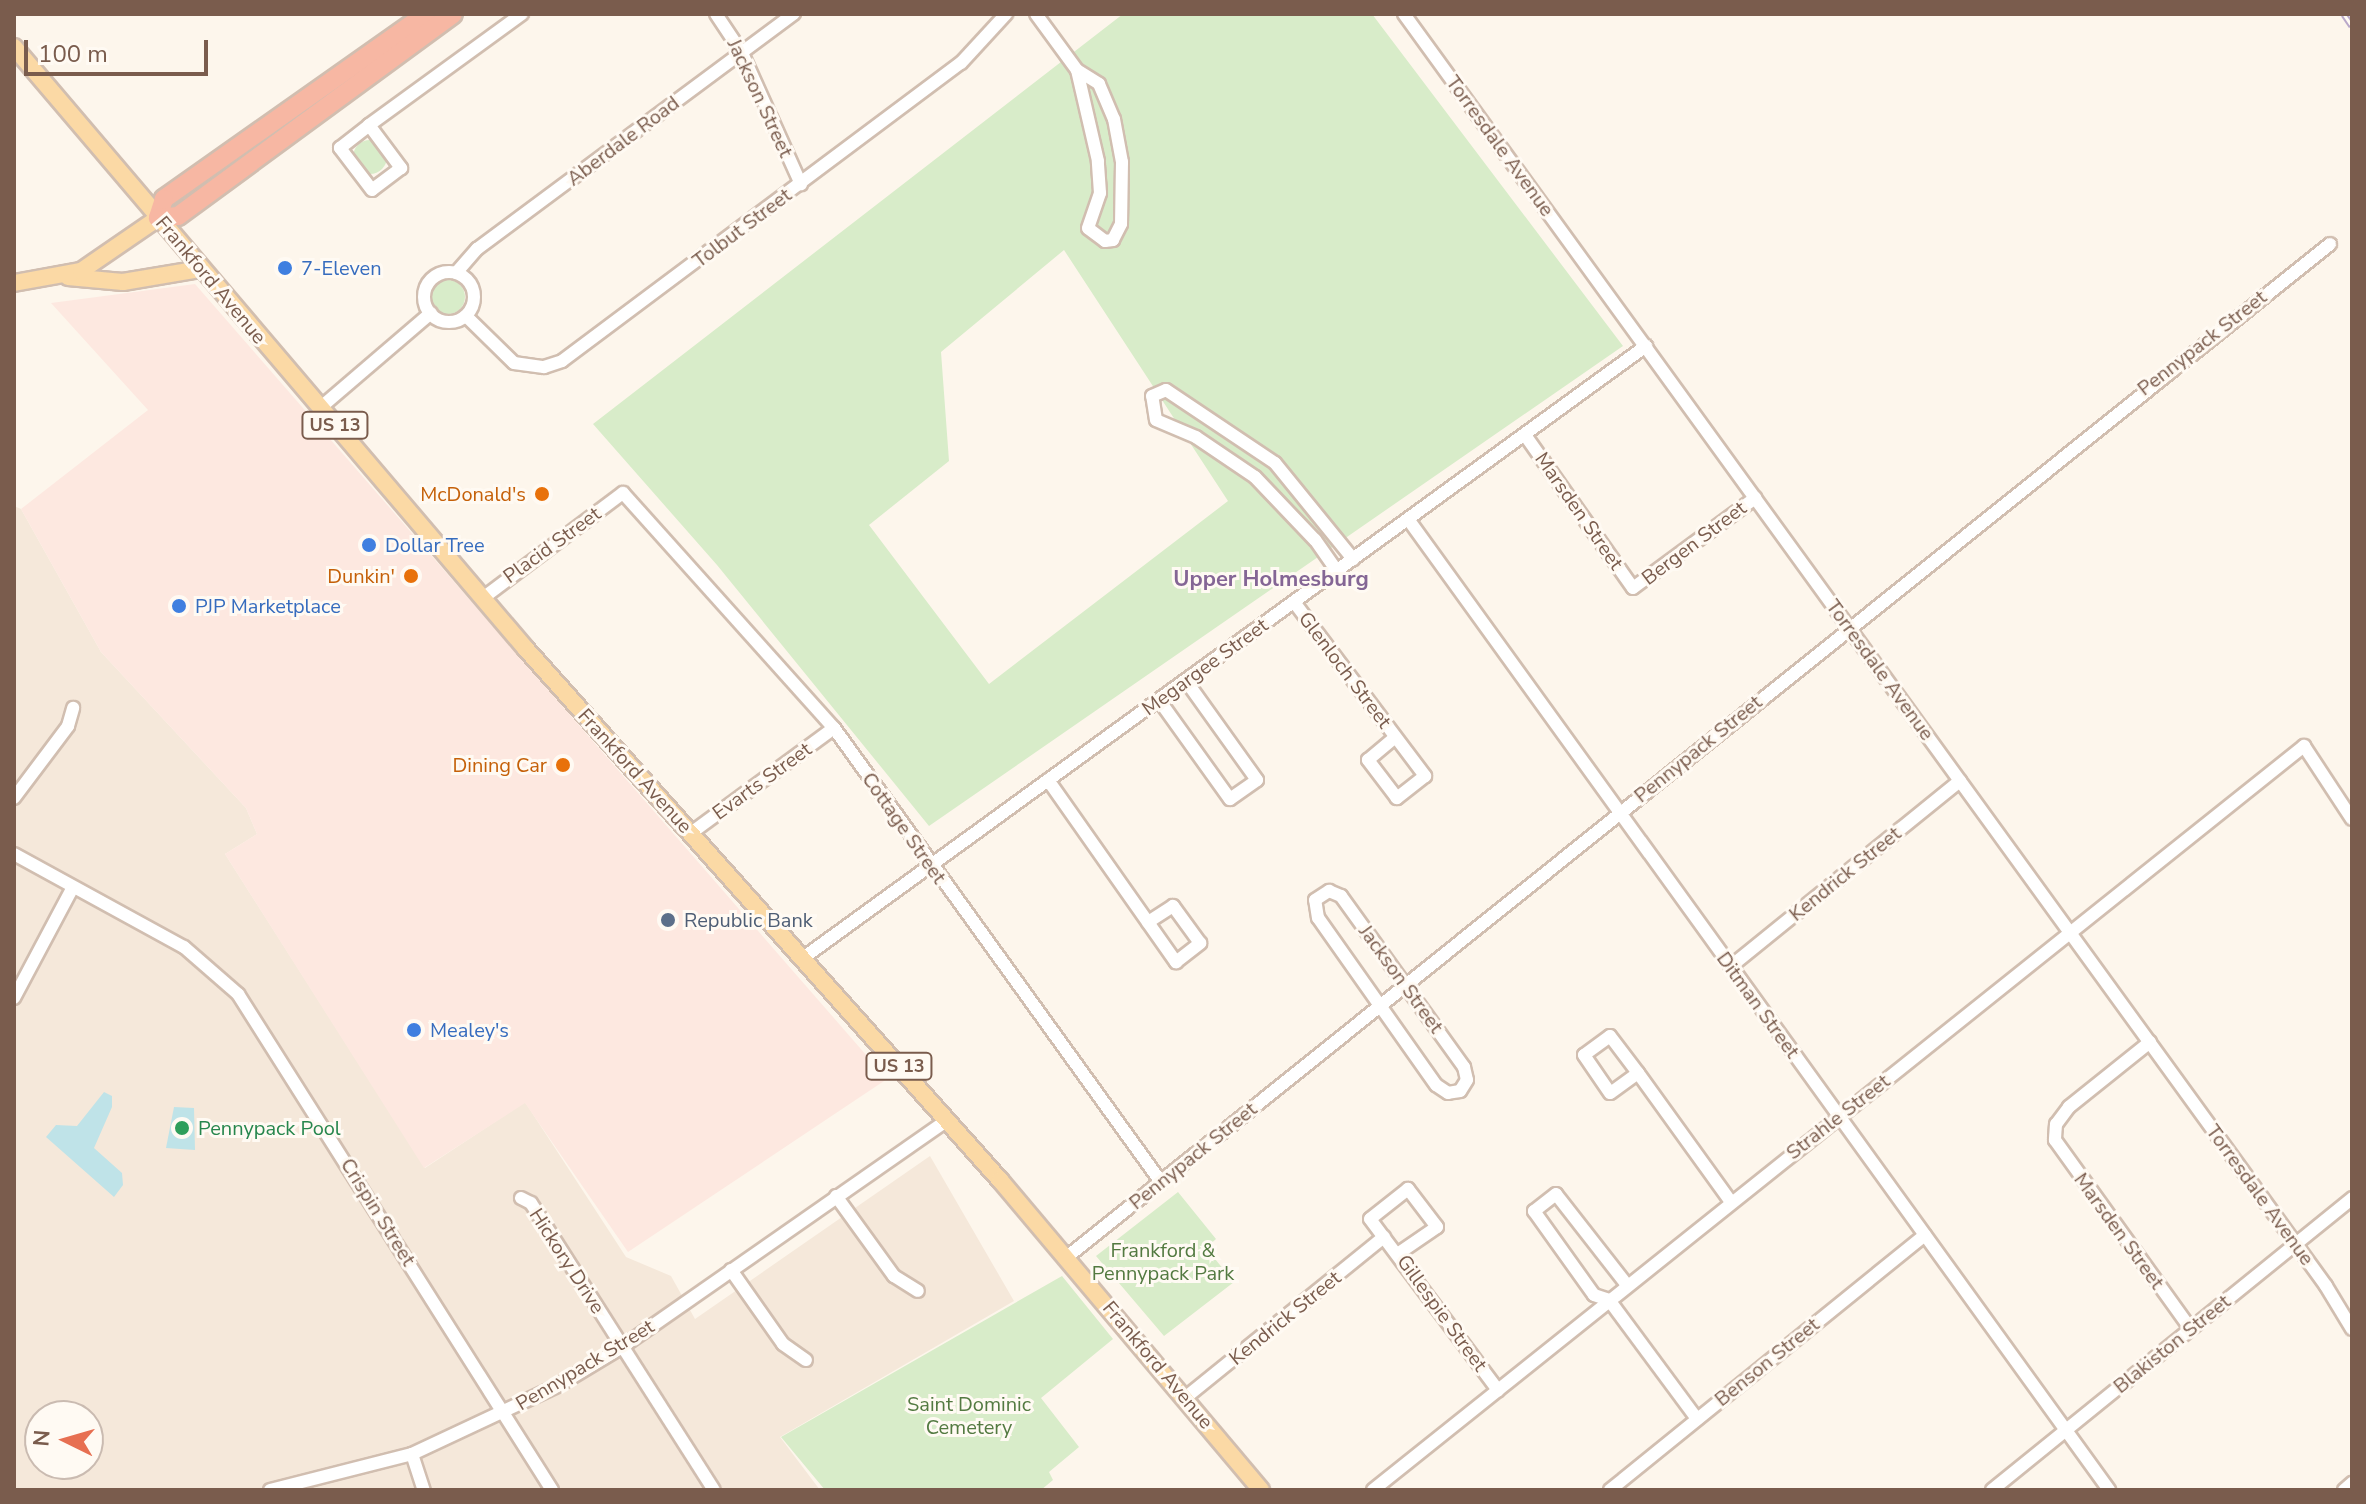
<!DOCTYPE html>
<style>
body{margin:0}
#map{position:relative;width:2366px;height:1504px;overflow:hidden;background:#fdf6ec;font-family:"Nunito Sans",sans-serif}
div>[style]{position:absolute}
.residential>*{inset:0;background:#f5e8da}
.commercial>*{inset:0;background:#fde8e0}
.green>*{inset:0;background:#d8ecc9}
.round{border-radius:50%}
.water>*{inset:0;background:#bfe3e8}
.roads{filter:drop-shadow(2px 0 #d1beb0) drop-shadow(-2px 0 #d1beb0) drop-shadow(0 2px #d1beb0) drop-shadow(0 -2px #d1beb0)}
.minor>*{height:12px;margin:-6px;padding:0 6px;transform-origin:6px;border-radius:6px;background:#fff}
.minor>.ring{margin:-6px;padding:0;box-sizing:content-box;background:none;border:12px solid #fff;border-radius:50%}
.major>*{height:16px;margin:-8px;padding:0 8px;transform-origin:8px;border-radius:8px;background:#fbd9a5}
.highway>*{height:18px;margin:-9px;padding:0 9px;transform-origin:9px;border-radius:9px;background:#f7b7a3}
.rail>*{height:7px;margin-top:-3.5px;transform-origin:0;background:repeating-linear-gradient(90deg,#fffaf3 0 12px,#b9a8c9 0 24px);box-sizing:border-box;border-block:2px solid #b9a8c9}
.dots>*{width:22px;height:22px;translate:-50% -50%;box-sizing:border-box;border:4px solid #fffaf3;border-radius:50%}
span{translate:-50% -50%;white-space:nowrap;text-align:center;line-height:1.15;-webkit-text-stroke:6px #fffaf3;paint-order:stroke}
.shield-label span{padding:2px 6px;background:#fffaf3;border:2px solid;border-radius:6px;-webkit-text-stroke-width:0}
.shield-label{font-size:18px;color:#7a5c4d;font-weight:700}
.street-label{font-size:20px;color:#7a5c4d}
.shop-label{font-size:20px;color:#366cbe}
.left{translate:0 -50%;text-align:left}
.food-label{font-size:20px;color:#c56008}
.right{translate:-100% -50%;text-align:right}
.service-label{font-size:20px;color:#4e5e75}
.leisure-label{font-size:20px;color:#27864d}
.park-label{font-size:20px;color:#537a41}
.neighbourhood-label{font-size:22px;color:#846695;font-weight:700}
.frame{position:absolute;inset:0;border:16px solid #7a5c4d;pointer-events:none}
.north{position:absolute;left:24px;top:1400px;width:80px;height:80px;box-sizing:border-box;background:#fffaf3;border:2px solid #cabbb1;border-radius:50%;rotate:275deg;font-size:22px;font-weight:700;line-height:32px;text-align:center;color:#7a5c4d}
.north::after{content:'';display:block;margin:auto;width:28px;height:36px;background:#e76f51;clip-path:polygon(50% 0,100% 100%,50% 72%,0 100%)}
.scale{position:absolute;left:24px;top:40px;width:184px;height:36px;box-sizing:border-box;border:4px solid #7a5c4d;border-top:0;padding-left:10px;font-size:24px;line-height:28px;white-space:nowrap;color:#7a5c4d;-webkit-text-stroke:6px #fffaf3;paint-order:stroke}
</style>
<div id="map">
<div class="residential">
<div style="clip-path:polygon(evenodd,14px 506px,21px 509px,101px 652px,246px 808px,257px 834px,225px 854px,425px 1168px,525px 1102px,626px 1257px,671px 1276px,695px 1319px,930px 1156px,1014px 1301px,780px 1437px,820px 1490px,14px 1490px,14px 506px,40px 1416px,88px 1416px,88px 1464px,40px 1464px,40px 1416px)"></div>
</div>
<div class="commercial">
<div style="clip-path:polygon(195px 284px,887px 1079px,628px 1252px,525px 1103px,424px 1168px,225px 854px,257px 834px,246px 808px,101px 652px,21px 509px,148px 410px,51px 303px)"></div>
</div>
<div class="green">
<div style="clip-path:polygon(evenodd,1123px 14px,1372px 14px,1623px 346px,929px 826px,717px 565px,593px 424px,1123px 14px,1064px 250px,1228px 501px,989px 684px,869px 525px,949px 461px,941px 352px,1064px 250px)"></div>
<div class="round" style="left:353px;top:140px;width:34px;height:34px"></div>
<div class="round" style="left:431px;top:280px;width:34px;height:34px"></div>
<div style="clip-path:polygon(1178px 1192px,1216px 1239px,1206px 1248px,1234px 1282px,1164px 1336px,1096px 1256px)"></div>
<div style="clip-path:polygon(1062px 1276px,1113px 1339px,1041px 1398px,1079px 1447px,1049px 1472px,1053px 1480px,1041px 1490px,825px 1490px,781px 1437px)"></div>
</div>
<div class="water">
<div style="clip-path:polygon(104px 1092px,112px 1096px,112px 1107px,94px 1148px,122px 1173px,123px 1185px,114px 1197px,46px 1137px,56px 1125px,77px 1126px)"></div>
<div style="clip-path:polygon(174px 1107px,194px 1108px,195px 1150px,166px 1148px)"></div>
</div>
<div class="roads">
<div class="minor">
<div style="left:716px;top:14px;width:47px;rotate:56.3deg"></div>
<div style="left:742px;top:53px;width:144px;rotate:65.8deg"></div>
<div style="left:1036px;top:14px;width:69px;rotate:53.8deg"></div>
<div style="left:1077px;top:70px;width:26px;rotate:32deg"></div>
<div style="left:1099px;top:84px;width:38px;rotate:67deg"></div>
<div style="left:1114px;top:119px;width:44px;rotate:79.5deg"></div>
<div style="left:1122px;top:162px;width:62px;rotate:90.9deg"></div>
<div style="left:1121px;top:224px;width:18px;rotate:117deg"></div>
<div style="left:1113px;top:240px;width:8px;rotate:173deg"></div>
<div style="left:1105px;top:241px;width:21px;rotate:-143deg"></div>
<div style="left:1088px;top:228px;width:37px;rotate:-71deg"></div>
<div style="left:1100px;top:193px;width:32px;rotate:-94deg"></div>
<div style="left:1098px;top:161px;width:93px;rotate:-103deg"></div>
<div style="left:1404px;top:14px;width:1571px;rotate:54.06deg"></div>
<div style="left:2326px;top:1286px;width:50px;rotate:58.8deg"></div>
<div style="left:369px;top:125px;width:54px;rotate:53.3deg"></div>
<div style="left:401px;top:168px;width:36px;rotate:143deg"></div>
<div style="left:372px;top:190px;width:53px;rotate:-127.3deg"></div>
<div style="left:340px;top:148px;width:37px;rotate:-38deg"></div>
<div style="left:369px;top:125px;width:189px;rotate:-36deg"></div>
<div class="ring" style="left:424px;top:272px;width:38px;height:38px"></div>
<div style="left:456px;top:273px;width:32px;rotate:-49deg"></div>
<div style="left:477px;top:249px;width:395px;rotate:-36.6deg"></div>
<div style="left:466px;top:316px;width:67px;rotate:44.4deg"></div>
<div style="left:514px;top:363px;width:30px;rotate:8deg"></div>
<div style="left:544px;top:367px;width:19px;rotate:-18deg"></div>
<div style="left:562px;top:361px;width:498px;rotate:-36.8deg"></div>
<div style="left:961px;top:63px;width:67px;rotate:-47.4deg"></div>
<div style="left:320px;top:408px;width:146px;rotate:-40.6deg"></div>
<div style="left:1525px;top:435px;width:187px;rotate:54.8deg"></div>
<div style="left:1633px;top:588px;width:152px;rotate:-36.4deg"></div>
<div style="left:1408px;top:519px;width:1198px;rotate:54.17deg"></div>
<div style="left:1337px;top:571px;width:38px;rotate:-125deg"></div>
<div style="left:1315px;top:540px;width:87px;rotate:-133.6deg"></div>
<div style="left:1255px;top:477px;width:71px;rotate:-145.9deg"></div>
<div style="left:1196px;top:437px;width:43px;rotate:-157deg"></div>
<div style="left:1156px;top:420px;width:24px;rotate:-99deg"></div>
<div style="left:1152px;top:396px;width:15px;rotate:-23deg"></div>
<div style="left:1166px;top:390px;width:131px;rotate:33.8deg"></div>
<div style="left:1275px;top:463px;width:124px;rotate:50.9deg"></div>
<div style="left:483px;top:598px;width:175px;rotate:-36.9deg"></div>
<div style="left:623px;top:493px;width:316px;rotate:48.1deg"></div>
<div style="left:834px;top:728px;width:560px;rotate:54.24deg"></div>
<div style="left:1294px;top:602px;width:218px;rotate:53deg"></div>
<div style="left:1425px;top:776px;width:36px;rotate:142deg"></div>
<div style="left:1397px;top:798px;width:48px;rotate:-127.3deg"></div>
<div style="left:1368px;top:760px;width:35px;rotate:-40deg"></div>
<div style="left:1159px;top:700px;width:122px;rotate:54.4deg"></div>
<div style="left:1230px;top:799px;width:33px;rotate:-35deg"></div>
<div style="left:1257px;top:780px;width:122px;rotate:-125.6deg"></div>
<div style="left:1048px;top:780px;width:223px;rotate:54.9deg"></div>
<div style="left:1176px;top:962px;width:31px;rotate:-38deg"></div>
<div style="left:1200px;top:943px;width:46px;rotate:-126.1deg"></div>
<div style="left:1173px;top:906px;width:30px;rotate:147deg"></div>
<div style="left:14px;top:798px;width:90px;rotate:-53.1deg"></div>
<div style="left:68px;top:726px;width:19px;rotate:-74deg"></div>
<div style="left:691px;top:833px;width:177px;rotate:-36.3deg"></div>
<div style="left:14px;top:854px;width:194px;rotate:28.7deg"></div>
<div style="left:184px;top:947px;width:72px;rotate:41deg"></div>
<div style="left:238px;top:994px;width:587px;rotate:57.66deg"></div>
<div style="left:1329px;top:891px;width:13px;rotate:23deg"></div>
<div style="left:1341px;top:896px;width:211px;rotate:54.3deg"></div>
<div style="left:1464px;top:1067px;width:13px;rotate:77deg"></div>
<div style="left:1467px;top:1080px;width:13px;rotate:122deg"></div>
<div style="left:1460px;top:1091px;width:12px;rotate:171deg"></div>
<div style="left:1448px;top:1093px;width:14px;rotate:-146deg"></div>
<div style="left:1436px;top:1085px;width:204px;rotate:-125.2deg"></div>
<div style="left:1318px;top:918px;width:18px;rotate:-99deg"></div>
<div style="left:1315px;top:900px;width:17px;rotate:-33deg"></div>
<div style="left:803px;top:958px;width:1042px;rotate:-35.98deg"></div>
<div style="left:1730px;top:967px;width:296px;rotate:-39deg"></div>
<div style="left:14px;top:998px;width:123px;rotate:-62deg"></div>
<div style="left:2150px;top:1042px;width:104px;rotate:141.3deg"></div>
<div style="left:2069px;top:1107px;width:21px;rotate:127deg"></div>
<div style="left:2056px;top:1124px;width:16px;rotate:94deg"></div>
<div style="left:2055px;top:1140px;width:233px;rotate:54.3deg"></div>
<div style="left:1638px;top:1073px;width:34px;rotate:144deg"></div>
<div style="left:1610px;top:1093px;width:46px;rotate:-124.4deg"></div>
<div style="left:1584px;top:1055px;width:32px;rotate:-36deg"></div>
<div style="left:1610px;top:1036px;width:46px;rotate:52.9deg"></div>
<div style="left:1638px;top:1073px;width:159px;rotate:54.2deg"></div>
<div style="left:836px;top:1196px;width:99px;rotate:54.1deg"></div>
<div style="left:894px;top:1276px;width:28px;rotate:32deg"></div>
<div style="left:521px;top:1198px;width:11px;rotate:27deg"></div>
<div style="left:531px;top:1203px;width:340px;rotate:57.5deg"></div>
<div style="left:1399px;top:1253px;width:46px;rotate:-34.4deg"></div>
<div style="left:1437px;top:1227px;width:48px;rotate:-127.3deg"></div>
<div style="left:1408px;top:1189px;width:48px;rotate:141.7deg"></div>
<div style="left:1370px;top:1219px;width:214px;rotate:53.2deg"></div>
<div style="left:1067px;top:1257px;width:1619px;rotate:-38.73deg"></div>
<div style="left:731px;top:1270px;width:90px;rotate:54.9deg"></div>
<div style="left:783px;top:1344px;width:28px;rotate:35deg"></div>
<div style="left:1627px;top:1285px;width:115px;rotate:-128deg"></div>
<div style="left:1556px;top:1194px;width:28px;rotate:142deg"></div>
<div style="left:1534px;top:1211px;width:103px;rotate:54.5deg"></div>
<div style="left:1594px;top:1295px;width:16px;rotate:18deg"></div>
<div style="left:1609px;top:1300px;width:148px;rotate:53.5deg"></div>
<div style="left:1185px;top:1398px;width:256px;rotate:-39deg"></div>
<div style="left:412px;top:1454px;width:38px;rotate:72deg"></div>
<div style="left:270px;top:1490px;width:146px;rotate:-14.2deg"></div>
<div style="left:412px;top:1454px;width:162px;rotate:-25.1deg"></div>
<div style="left:559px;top:1385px;width:74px;rotate:-31.1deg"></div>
<div style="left:622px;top:1347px;width:396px;rotate:-34.9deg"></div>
<div style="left:1373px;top:1490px;width:1192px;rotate:-38.63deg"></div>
<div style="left:2304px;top:746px;width:87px;rotate:56.7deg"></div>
<div style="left:1610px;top:1490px;width:405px;rotate:-39deg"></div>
<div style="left:1992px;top:1490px;width:464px;rotate:-39deg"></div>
<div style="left:2344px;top:1490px;width:11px;rotate:-41deg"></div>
</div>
<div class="major">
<div style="left:14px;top:47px;width:790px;rotate:49.62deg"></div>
<div style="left:526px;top:649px;width:712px;rotate:48.25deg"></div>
<div style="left:1000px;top:1180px;width:405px;rotate:49.9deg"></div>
<div style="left:68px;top:277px;width:55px;rotate:5.2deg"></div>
<div style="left:123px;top:282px;width:79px;rotate:-9.5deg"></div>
<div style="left:14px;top:283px;width:68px;rotate:-10.2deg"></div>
<div style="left:81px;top:271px;width:93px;rotate:-34.5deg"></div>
</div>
<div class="highway">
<div style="left:426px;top:14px;width:321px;rotate:144.8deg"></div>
<div style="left:164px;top:199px;width:20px;rotate:108deg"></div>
<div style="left:158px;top:218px;width:20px;rotate:-6deg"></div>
<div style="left:178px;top:216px;width:341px;rotate:-36.3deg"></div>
</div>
</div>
<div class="rail">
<div style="left:2344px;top:14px;width:14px;rotate:56deg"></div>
</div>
<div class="dots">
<div style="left:285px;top:268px;background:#3f7fe0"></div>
<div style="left:542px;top:494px;background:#e8710a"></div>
<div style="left:369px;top:545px;background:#3f7fe0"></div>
<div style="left:411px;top:576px;background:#e8710a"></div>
<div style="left:179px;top:606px;background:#3f7fe0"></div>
<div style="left:563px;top:765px;background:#e8710a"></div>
<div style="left:668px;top:920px;background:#5c6f8a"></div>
<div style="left:414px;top:1030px;background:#3f7fe0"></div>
<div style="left:182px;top:1128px;background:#2e9e5b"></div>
</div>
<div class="shield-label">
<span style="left:335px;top:425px">US 13</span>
<span style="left:899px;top:1066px">US 13</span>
</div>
<div class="street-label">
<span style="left:760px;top:98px;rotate:65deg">Jackson Street</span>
<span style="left:623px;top:141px;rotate:-37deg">Aberdale Road</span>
<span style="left:1500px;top:146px;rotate:54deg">Torresdale Avenue</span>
<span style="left:742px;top:228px;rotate:-37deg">Tolbut Street</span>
<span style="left:211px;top:280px;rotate:50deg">Frankford Avenue</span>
<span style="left:2202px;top:343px;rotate:-38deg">Pennypack Street</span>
<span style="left:1579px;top:511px;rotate:55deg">Marsden Street</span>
<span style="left:1694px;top:543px;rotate:-37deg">Bergen Street</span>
<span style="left:552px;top:545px;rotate:-36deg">Placid Street</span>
<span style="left:1205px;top:667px;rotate:-36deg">Megargee Street</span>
<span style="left:1345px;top:670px;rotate:53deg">Glenloch Street</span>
<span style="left:1880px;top:670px;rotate:54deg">Torresdale Avenue</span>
<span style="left:1698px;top:749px;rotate:-39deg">Pennypack Street</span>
<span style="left:635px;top:771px;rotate:48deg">Frankford Avenue</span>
<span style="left:762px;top:781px;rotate:-36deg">Evarts Street</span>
<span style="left:904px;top:828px;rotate:55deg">Cottage Street</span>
<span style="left:1845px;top:874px;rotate:-39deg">Kendrick Street</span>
<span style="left:1401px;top:979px;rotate:54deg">Jackson Street</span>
<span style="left:1758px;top:1005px;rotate:54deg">Ditman Street</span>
<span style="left:1838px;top:1117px;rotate:-38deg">Strahle Street</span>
<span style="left:1193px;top:1156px;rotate:-39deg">Pennypack Street</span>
<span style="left:2260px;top:1195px;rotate:54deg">Torresdale Avenue</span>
<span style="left:378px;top:1212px;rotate:58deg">Crispin Street</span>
<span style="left:2119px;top:1231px;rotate:54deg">Marsden Street</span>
<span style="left:567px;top:1261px;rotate:57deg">Hickory Drive</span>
<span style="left:1442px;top:1313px;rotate:54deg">Gillespie Street</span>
<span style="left:1285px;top:1318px;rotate:-39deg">Kendrick Street</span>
<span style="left:2172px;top:1344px;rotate:-39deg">Blakiston Street</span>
<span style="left:1767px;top:1362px;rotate:-39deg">Benson Street</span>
<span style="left:585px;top:1365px;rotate:-31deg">Pennypack Street</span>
<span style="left:1158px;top:1365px;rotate:50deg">Frankford Avenue</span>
</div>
<div class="shop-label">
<span class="left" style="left:301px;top:268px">7-Eleven</span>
<span class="left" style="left:385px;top:545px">Dollar Tree</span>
<span class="left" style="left:195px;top:606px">PJP Marketplace</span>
<span class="left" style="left:430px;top:1030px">Mealey's</span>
</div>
<div class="food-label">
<span class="right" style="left:526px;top:494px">McDonald's</span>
<span class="right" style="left:395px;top:576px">Dunkin'</span>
<span class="right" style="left:547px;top:765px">Dining Car</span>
</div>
<div class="service-label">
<span class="left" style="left:684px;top:920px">Republic Bank</span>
</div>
<div class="leisure-label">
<span class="left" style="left:198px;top:1128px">Pennypack Pool</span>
</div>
<div class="park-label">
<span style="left:1163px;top:1262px">Frankford &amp;<br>Pennypack Park</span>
<span style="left:969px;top:1416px">Saint Dominic<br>Cemetery</span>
</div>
<div class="neighbourhood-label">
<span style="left:1271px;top:580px">Upper Holmesburg</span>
</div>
<div class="frame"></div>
<div class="north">N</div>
<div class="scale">100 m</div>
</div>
